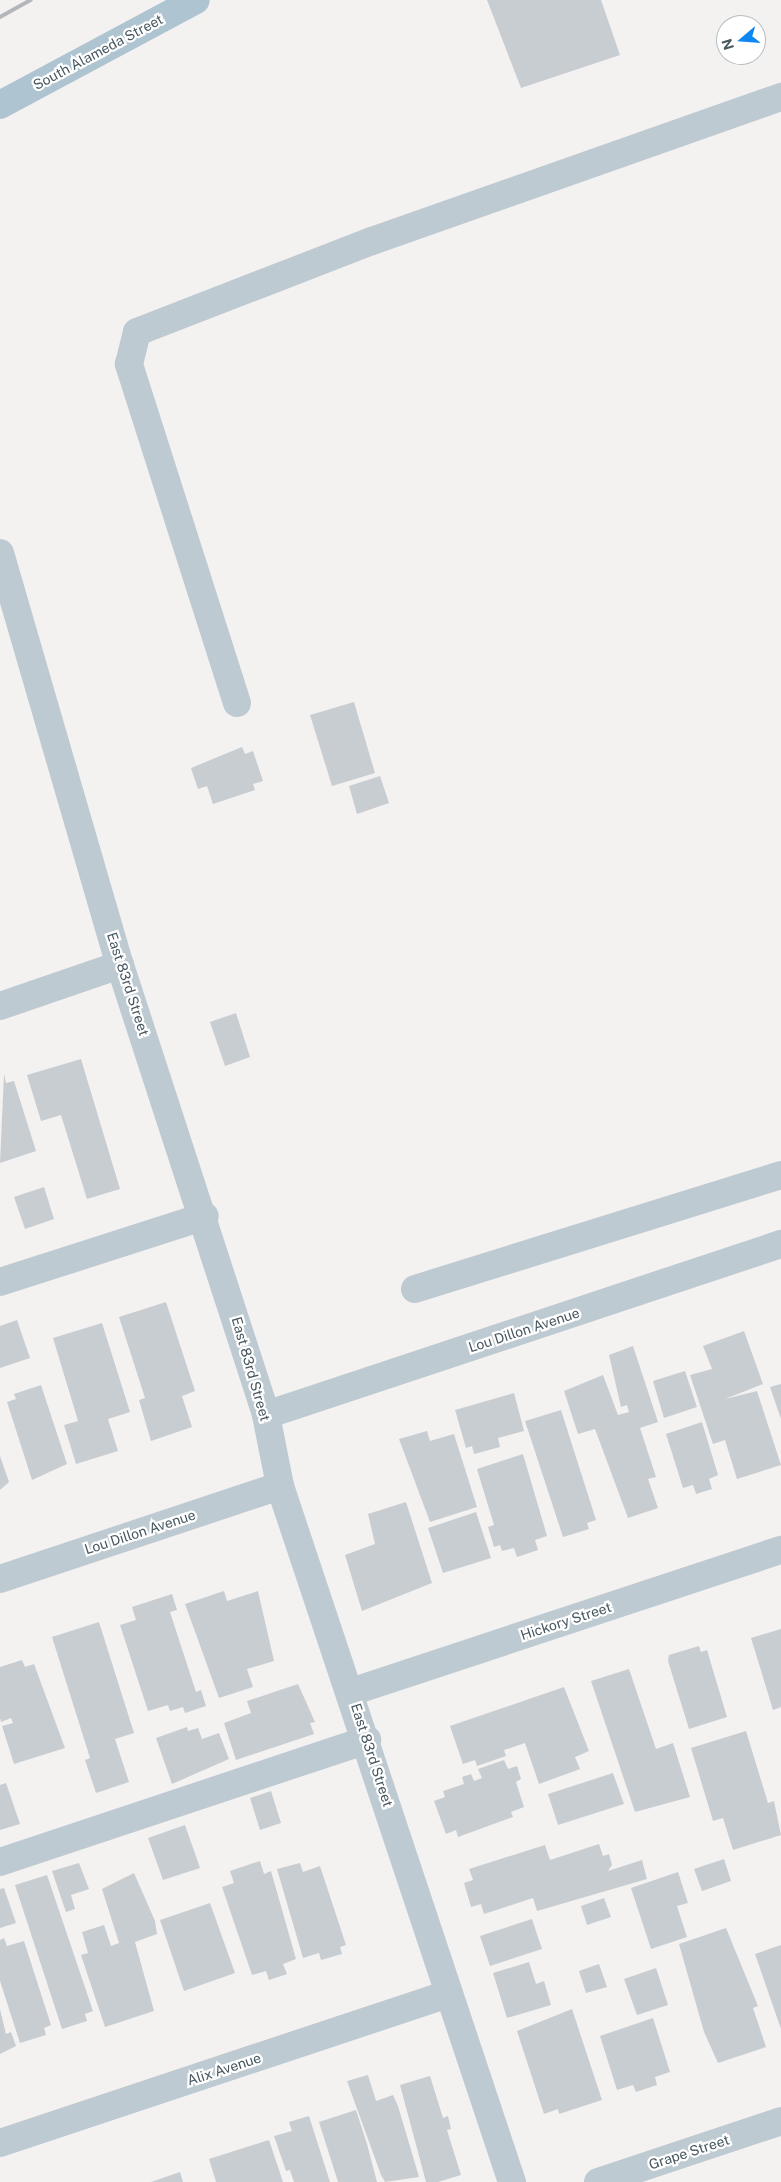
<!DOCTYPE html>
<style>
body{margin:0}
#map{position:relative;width:781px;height:2182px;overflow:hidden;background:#f4f1f1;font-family:"Public Sans",sans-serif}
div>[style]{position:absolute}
.building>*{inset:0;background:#c8cdd1}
.minor>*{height:28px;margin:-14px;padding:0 14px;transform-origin:14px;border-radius:14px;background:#becad1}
.major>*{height:28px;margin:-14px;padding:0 14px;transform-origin:14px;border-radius:14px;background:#afc4d1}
.rail>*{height:4px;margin:-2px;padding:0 2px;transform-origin:2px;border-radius:2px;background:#b3b7bc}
span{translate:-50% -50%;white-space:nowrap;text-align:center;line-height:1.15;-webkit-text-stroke:4.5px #fff;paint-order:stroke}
.street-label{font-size:14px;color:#475760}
.north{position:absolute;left:716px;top:15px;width:50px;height:50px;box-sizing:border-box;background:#fff;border:1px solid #b5bcbf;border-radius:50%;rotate:252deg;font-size:14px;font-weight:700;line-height:20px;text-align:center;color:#475760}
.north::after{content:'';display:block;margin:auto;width:18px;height:22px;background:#0d88f1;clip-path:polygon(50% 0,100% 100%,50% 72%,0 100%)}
</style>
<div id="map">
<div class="building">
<div style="clip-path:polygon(487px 0,601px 0,620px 55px,521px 88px)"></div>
<div style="clip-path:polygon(354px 702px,375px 773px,332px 786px,310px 715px)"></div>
<div style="clip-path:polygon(242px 747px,245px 754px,253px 751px,263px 781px,253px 784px,255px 790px,213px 804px,207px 786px,198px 789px,191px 768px)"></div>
<div style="clip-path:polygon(380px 776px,389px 803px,357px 814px,349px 786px)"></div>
<div style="clip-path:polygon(236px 1013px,250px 1057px,225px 1066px,210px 1022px)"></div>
<div style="clip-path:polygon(81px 1059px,120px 1189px,87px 1199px,61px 1115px,41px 1121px,27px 1075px)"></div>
<div style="clip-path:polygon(4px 1074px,6px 1083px,14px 1081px,36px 1151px,0 1163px)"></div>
<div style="clip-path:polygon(44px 1187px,54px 1219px,25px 1229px,14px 1197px)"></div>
<div style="clip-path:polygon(166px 1302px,195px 1391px,182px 1396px,192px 1427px,151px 1441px,139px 1400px,145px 1398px,119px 1317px)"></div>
<div style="clip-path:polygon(17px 1320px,30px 1358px,0 1368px,0 1326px)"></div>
<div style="clip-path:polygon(102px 1323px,130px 1412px,108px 1419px,118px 1451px,76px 1464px,64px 1425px,78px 1421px,53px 1338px)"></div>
<div style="clip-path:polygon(744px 1331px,763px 1384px,725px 1399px,757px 1391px,781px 1465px,737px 1479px,725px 1440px,713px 1444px,690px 1375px,712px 1369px,703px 1346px)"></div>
<div style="clip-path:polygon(633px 1346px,658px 1422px,640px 1428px,656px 1477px,648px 1479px,658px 1508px,628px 1518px,595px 1429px,578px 1434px,564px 1391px,603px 1375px,618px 1415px,629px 1412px,627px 1405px,621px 1407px,609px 1355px)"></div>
<div style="clip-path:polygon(685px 1371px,697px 1407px,664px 1418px,653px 1381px)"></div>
<div style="clip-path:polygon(781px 1384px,781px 1419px,770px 1387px)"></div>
<div style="clip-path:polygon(41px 1385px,67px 1464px,32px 1480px,7px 1402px,16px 1399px,14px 1394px)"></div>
<div style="clip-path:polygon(514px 1393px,524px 1431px,498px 1438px,500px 1447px,474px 1454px,472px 1446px,466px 1448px,455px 1410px)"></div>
<div style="clip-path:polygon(561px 1410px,596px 1520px,587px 1523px,589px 1529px,563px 1537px,525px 1421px)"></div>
<div style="clip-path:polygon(702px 1422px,718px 1475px,709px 1479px,712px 1489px,696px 1494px,693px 1485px,683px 1488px,666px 1434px)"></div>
<div style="clip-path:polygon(427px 1431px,430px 1441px,454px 1434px,477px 1507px,430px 1522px,399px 1439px)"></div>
<div style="clip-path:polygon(523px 1454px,547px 1536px,535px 1540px,538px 1550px,517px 1557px,514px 1548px,502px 1551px,500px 1545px,494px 1547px,488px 1527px,494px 1525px,477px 1469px)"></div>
<div style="clip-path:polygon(0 1456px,9px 1482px,0 1490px)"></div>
<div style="clip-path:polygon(406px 1502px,432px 1583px,362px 1611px,345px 1555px,375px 1544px,368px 1514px)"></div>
<div style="clip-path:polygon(476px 1512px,491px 1558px,443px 1573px,428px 1528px)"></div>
<div style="clip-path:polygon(224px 1591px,227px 1601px,258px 1591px,274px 1661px,247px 1669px,253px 1687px,219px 1698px,185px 1604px)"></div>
<div style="clip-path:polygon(172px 1594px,177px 1610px,170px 1612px,196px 1692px,201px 1690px,206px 1706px,185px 1713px,183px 1707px,170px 1711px,168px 1705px,148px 1711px,120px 1625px,136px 1620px,132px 1607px)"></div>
<div style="clip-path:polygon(99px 1622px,134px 1733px,115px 1739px,129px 1782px,96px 1793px,85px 1760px,90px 1758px,52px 1637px)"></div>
<div style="clip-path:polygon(781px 1629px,781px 1707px,773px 1710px,751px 1638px)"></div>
<div style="clip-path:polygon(699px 1646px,701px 1652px,707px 1650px,727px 1717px,689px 1729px,668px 1661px,669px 1655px)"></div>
<div style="clip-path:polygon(22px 1660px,25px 1667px,34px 1664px,65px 1748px,14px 1764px,2px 1726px,13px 1723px,11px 1718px,1px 1722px,0 1718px,0 1667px)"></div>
<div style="clip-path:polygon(629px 1669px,656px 1749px,673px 1743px,690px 1797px,635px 1812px,591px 1681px)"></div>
<div style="clip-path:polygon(298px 1684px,315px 1722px,310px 1723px,314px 1734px,236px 1760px,224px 1723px,251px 1713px,247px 1701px)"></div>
<div style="clip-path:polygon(564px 1687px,589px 1751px,575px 1757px,580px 1769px,539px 1784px,525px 1743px,504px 1750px,506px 1756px,477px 1766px,475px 1760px,463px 1764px,450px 1726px)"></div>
<div style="clip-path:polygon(187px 1727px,188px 1731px,198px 1728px,202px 1739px,219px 1733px,229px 1759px,172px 1784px,156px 1738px)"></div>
<div style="clip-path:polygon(746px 1731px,768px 1803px,774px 1801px,781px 1835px,733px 1850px,723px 1818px,713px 1821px,691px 1748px)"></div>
<div style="clip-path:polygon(504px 1760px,508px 1769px,517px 1766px,521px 1779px,516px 1782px,524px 1807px,511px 1812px,513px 1817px,458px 1837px,456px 1830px,446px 1834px,434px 1801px,445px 1797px,443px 1791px,464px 1784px,462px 1777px,471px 1774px,474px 1781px,482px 1778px,478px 1769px)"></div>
<div style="clip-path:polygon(613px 1773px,624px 1804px,558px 1825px,548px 1794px)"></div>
<div style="clip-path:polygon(6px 1783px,20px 1824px,0 1830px,0 1785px)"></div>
<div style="clip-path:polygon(271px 1791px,281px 1823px,260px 1830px,250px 1798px)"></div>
<div style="clip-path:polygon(185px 1825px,200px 1868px,163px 1880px,148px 1838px)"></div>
<div style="clip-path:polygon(599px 1844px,603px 1856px,609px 1854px,612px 1865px,608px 1871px,642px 1860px,647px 1879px,537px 1911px,533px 1898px,484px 1914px,481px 1904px,471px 1907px,464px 1883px,473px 1880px,469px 1869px,545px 1845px,550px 1860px)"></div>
<div style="clip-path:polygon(724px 1859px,731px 1881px,702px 1891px,694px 1869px)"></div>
<div style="clip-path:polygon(260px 1861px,264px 1874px,271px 1871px,296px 1959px,283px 1964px,287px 1974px,269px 1980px,266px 1971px,252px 1975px,222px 1887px,234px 1883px,230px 1871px)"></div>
<div style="clip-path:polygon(79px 1863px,89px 1889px,71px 1895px,75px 1909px,66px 1912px,52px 1871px)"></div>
<div style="clip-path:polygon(300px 1863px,303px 1872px,320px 1866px,346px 1945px,340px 1947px,342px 1954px,321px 1960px,319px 1953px,303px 1958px,277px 1869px)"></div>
<div style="clip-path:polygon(678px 1872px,688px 1903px,677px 1906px,687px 1937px,651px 1949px,631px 1888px)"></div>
<div style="clip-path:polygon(134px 1873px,155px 1921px,157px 1934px,135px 1942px,154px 2011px,105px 2027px,81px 1955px,88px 1953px,82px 1932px,104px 1925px,111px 1946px,119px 1943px,102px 1889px)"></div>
<div style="clip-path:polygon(47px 1875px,93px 2011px,85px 2014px,87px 2021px,62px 2029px,15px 1885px)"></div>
<div style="clip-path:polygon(4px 1888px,16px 1923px,0 1928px,0 1889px)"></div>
<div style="clip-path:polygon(604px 1898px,611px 1917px,587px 1925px,581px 1906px)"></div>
<div style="clip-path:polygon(210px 1903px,235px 1973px,184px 1991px,160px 1920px)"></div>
<div style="clip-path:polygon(532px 1919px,542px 1949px,490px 1966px,480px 1936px)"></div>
<div style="clip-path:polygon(726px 1928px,758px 2006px,753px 2008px,766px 2047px,718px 2063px,704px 2032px,679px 1944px)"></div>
<div style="clip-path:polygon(4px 1938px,7px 1946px,24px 1941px,51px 2025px,44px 2028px,46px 2035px,20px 2043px,0 1981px,0 1940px)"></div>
<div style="clip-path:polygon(781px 1945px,781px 2029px,755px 1954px)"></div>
<div style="clip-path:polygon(529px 1962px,536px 1984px,544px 1981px,551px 2005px,507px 2018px,493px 1973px)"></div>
<div style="clip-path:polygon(599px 1964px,607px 1987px,586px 1993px,579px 1971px)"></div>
<div style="clip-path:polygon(656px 1968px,668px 2005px,637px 2015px,624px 1979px)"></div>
<div style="clip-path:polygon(0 2009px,6px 2034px,11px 2032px,16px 2046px,0 2054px)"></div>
<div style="clip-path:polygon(572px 2009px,602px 2100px,559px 2114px,558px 2109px,544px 2114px,517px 2031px)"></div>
<div style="clip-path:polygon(653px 2018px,670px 2072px,655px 2077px,657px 2085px,636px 2092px,633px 2085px,617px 2090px,600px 2036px)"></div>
<div style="clip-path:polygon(368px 2075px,376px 2101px,393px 2095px,398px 2106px,419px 2177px,385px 2182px,381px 2175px,347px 2081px)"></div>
<div style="clip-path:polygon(430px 2076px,443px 2118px,448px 2116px,451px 2129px,447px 2130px,461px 2175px,438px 2182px,426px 2182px,400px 2085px)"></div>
<div style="clip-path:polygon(356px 2110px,367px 2144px,377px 2182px,338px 2182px,319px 2122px)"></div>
<div style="clip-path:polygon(309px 2116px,330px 2182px,294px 2182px,290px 2170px,286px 2171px,274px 2136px,292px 2131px,289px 2122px)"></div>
<div style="clip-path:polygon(269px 2140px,283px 2182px,216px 2182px,209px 2159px)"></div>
<div style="clip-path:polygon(180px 2172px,183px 2182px,151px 2182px)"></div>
</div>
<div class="minor">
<div style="left:0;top:553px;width:429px;rotate:73.8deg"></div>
<div style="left:120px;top:965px;width:473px;rotate:72deg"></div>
<div style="left:266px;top:1415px;width:72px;rotate:78.8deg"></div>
<div style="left:280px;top:1486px;width:734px;rotate:71.57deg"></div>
<div style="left:237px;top:703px;width:356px;rotate:-107.7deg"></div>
<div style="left:129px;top:364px;width:33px;rotate:-76deg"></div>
<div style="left:137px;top:332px;width:252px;rotate:-21.2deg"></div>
<div style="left:372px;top:241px;width:434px;rotate:-19.4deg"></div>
<div style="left:0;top:1006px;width:127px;rotate:-18.9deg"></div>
<div style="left:0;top:1282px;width:215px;rotate:-17.8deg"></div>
<div style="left:415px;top:1289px;width:383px;rotate:-17.3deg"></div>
<div style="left:266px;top:1415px;width:543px;rotate:-18.37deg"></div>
<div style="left:0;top:1579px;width:295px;rotate:-18.4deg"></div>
<div style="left:351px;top:1692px;width:453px;rotate:-18.3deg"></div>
<div style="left:0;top:1862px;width:387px;rotate:-18.4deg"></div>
<div style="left:0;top:2143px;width:473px;rotate:-18.4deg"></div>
<div style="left:598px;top:2182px;width:193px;rotate:-18.4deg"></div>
</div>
<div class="major">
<div style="left:0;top:105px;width:222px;rotate:-28.2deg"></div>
</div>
<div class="rail">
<div style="left:0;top:17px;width:35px;rotate:-29deg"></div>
</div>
<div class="street-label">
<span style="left:98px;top:52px;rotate:-28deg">South Alameda Street</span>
<span style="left:128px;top:984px;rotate:72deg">East 83rd Street</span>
<span style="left:524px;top:1330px;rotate:-18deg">Lou Dillon Avenue</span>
<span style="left:251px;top:1369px;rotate:74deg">East 83rd Street</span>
<span style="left:140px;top:1532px;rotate:-18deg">Lou Dillon Avenue</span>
<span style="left:566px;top:1621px;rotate:-18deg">Hickory Street</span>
<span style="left:372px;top:1755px;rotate:72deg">East 83rd Street</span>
<span style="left:224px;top:2069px;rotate:-18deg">Alix Avenue</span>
<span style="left:689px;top:2152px;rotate:-18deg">Grape Street</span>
</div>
<div class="north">N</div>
</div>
